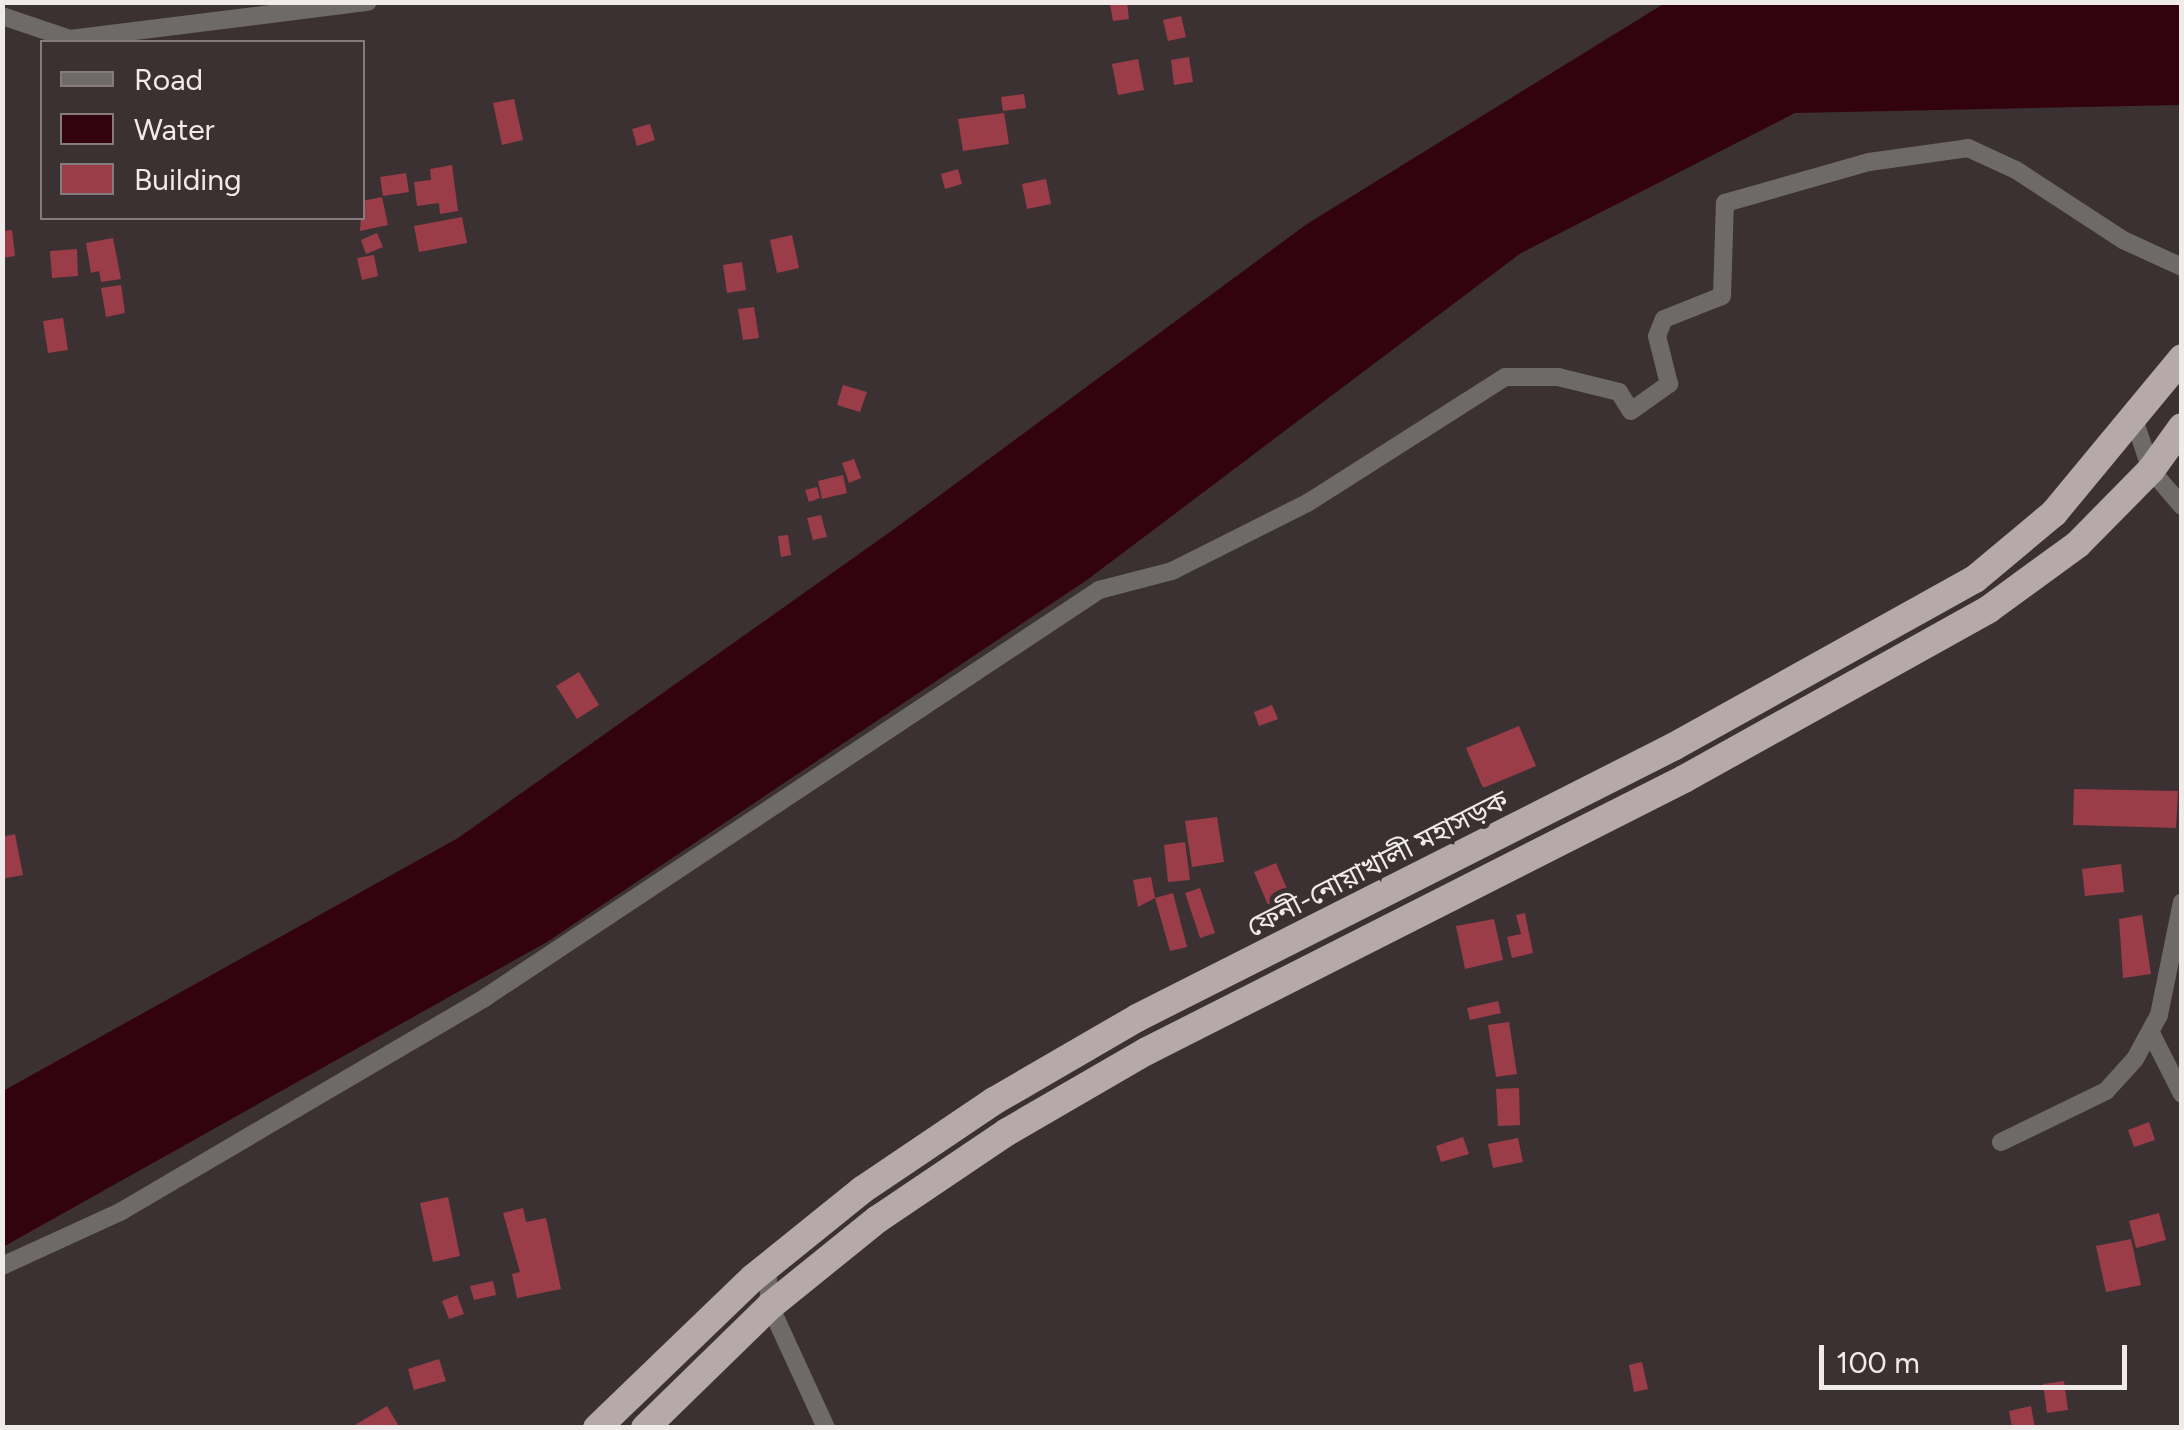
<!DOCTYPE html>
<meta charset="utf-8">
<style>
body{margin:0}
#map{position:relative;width:2184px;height:1430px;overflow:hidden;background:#3c3132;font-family:Figtree,"Noto Sans Bengali",sans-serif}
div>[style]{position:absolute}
.water>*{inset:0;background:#33030d}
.building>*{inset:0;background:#9b3c49}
.minor>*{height:18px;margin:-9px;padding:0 9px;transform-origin:9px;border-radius:9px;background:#6f6a6a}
.trunk>*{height:28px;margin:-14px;padding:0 14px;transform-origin:14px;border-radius:14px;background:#b5a9aa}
span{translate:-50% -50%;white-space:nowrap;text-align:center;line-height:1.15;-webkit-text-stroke:10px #3c3132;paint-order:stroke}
.street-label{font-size:28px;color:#f1eaea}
.frame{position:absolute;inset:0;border:5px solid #f1eaea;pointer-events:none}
.legend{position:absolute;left:40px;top:40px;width:325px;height:180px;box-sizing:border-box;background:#3c3132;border:2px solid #847b7c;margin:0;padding:12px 18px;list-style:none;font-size:30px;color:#f1eaea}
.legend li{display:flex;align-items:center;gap:20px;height:50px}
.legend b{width:50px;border:2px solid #847b7c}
.scale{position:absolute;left:1819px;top:1345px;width:308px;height:45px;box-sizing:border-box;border:5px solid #f1eaea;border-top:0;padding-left:12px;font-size:30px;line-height:35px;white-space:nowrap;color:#f1eaea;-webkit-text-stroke:8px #3c3132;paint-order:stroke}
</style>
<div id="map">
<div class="water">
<div style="clip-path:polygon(1665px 3px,2181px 3px,2181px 105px,1795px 113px,1521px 253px,1087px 580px,547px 942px,3px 1247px,3px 1091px,458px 838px,897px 527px,1307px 224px)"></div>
</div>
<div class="building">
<div style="clip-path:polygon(1127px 2px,1129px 19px,1113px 21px,1110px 4px)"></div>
<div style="clip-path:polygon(1181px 16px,1186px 37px,1168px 41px,1163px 20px)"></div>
<div style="clip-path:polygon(1189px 57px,1193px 82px,1174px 85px,1171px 60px)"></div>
<div style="clip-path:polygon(1138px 59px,1144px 90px,1118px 95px,1112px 64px)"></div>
<div style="clip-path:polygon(1024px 94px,1026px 108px,1003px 111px,1001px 97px)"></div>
<div style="clip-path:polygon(514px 99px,523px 140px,502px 145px,493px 103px)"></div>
<div style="clip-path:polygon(1004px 113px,1009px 144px,963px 151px,958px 119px)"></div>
<div style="clip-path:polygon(650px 124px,655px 140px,637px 146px,632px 129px)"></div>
<div style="clip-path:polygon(452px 165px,458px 211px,440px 214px,439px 203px,417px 206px,414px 182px,431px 180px,430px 169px)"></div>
<div style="clip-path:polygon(958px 169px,962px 184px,945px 189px,941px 174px)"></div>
<div style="clip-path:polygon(406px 173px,409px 192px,383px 196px,380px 177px)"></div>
<div style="clip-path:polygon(1046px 179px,1051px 204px,1027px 209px,1022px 184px)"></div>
<div style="clip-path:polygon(382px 197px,388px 225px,360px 231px,362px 201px)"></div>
<div style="clip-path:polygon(462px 217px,467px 243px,419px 252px,414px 226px)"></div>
<div style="clip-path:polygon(12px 230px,15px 256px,2px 258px,2px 231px)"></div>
<div style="clip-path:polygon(377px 233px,383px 247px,366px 254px,361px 240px)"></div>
<div style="clip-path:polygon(792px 235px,799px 268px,777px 273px,770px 240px)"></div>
<div style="clip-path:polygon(113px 238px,121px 279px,101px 282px,99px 271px,91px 273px,86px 243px)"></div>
<div style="clip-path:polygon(77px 249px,78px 276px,52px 278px,50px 251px)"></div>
<div style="clip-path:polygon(374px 255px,378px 276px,362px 280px,357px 258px)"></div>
<div style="clip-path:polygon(742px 262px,746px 290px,727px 293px,723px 265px)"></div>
<div style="clip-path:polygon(121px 285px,125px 313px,106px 317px,101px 288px)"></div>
<div style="clip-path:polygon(754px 307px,759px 338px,743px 340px,738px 309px)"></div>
<div style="clip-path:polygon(63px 318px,68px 350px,48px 353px,43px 321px)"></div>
<div style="clip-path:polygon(843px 385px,867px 392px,860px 412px,837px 405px)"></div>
<div style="clip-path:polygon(854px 459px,861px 478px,849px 483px,842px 463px)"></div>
<div style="clip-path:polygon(843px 475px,847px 493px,822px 499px,818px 481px)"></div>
<div style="clip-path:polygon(817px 487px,820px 498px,809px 502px,805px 490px)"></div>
<div style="clip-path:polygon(821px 515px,827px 537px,813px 540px,807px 518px)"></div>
<div style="clip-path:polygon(788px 535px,791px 555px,781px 557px,778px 536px)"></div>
<div style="clip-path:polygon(579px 672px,599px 705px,577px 719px,556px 686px)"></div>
<div style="clip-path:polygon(1272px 705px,1278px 719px,1259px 726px,1254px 712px)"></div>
<div style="clip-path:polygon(1519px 726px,1536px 766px,1483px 788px,1466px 748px)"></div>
<div style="clip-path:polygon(2074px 789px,2178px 791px,2176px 828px,2073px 825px)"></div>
<div style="clip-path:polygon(1217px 817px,1224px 862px,1192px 867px,1185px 821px)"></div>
<div style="clip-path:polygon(15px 834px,23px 875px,2px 879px,2px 837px)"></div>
<div style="clip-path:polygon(1185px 842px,1190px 880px,1168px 882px,1164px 845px)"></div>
<div style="clip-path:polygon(1276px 863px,1290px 896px,1268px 905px,1254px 872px)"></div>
<div style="clip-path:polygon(2121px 864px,2124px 892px,2085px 896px,2082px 869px)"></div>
<div style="clip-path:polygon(1151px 877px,1155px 898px,1138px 907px,1133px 880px)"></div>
<div style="clip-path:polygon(1200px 888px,1215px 933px,1200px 938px,1185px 893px)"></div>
<div style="clip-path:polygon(1173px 893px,1187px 947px,1170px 951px,1155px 898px)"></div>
<div style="clip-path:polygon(1525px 913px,1533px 953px,1512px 958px,1507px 937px,1521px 934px,1516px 915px)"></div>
<div style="clip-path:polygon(2142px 915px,2151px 974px,2123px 978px,2119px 919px)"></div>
<div style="clip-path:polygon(1494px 919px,1503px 960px,1465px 969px,1456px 926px)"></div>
<div style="clip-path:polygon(1498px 1001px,1501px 1013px,1470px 1020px,1467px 1008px)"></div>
<div style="clip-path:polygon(1509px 1022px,1517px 1074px,1496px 1077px,1488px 1025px)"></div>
<div style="clip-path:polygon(1519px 1088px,1520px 1125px,1498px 1126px,1496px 1089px)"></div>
<div style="clip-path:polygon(2149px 1122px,2155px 1140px,2134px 1147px,2128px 1130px)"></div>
<div style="clip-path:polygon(1463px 1137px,1469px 1154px,1441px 1162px,1436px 1146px)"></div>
<div style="clip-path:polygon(1518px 1138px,1523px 1162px,1493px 1168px,1488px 1144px)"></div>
<div style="clip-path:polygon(448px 1197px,460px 1256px,433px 1262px,420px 1203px)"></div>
<div style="clip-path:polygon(523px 1208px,526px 1222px,546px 1218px,561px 1289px,517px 1298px,512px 1274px,520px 1272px,503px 1213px)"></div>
<div style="clip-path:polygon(2159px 1213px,2166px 1240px,2136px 1248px,2129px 1221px)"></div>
<div style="clip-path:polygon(2131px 1239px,2141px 1285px,2106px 1292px,2096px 1246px)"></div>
<div style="clip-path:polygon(493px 1281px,496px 1295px,474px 1300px,470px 1286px)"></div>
<div style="clip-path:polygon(457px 1295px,464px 1314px,449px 1319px,442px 1301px)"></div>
<div style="clip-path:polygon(439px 1359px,446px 1381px,414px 1390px,408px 1369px)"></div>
<div style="clip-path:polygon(1642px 1362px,1648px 1389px,1634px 1392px,1629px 1365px)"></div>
<div style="clip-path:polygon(2064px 1381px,2068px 1410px,2047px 1413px,2043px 1384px)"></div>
<div style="clip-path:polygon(387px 1406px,400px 1428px,350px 1428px)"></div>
<div style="clip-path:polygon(2031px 1406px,2035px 1428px,2012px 1428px,2009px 1411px)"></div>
</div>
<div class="minor">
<div style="left:2px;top:16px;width:72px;rotate:18.7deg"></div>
<div style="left:70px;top:39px;width:300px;rotate:-7.1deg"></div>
<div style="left:2135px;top:422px;width:51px;rotate:71.6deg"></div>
<div style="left:2151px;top:470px;width:48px;rotate:49.3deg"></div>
<div style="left:2151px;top:1033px;width:68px;rotate:63.1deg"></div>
<div style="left:2001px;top:1142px;width:117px;rotate:-25.9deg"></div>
<div style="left:2106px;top:1091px;width:43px;rotate:-47.8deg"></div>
<div style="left:2135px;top:1059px;width:50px;rotate:-61.4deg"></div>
<div style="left:2159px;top:1015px;width:115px;rotate:-78.5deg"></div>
<div style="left:2px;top:1266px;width:130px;rotate:-24.6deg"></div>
<div style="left:120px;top:1212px;width:424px;rotate:-30.4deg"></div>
<div style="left:486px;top:997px;width:736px;rotate:-33.58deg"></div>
<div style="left:1099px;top:590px;width:75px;rotate:-14.6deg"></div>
<div style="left:1172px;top:571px;width:153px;rotate:-26.7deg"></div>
<div style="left:1309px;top:502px;width:232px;rotate:-32.5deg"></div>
<div style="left:1505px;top:377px;width:53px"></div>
<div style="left:1558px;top:377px;width:63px;rotate:13.8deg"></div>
<div style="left:1619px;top:392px;width:22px;rotate:58deg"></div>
<div style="left:1631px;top:411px;width:47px;rotate:-35.4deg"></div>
<div style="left:1669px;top:384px;width:49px;rotate:-104deg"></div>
<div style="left:1657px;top:336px;width:18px;rotate:-68deg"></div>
<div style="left:1664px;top:319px;width:62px;rotate:-21.6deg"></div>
<div style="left:1722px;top:296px;width:93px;rotate:-88.2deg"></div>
<div style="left:1725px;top:203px;width:150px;rotate:-15.9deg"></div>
<div style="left:1869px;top:162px;width:100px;rotate:-8deg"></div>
<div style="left:1968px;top:148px;width:53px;rotate:24.6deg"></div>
<div style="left:2016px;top:170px;width:128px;rotate:33.2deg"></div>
<div style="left:2123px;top:240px;width:65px;rotate:24.6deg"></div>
<div style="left:767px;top:1267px;width:39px;rotate:86deg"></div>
<div style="left:770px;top:1306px;width:134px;rotate:65.3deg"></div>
</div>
<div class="trunk">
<div style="left:597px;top:1428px;width:216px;rotate:-43.9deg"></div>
<div style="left:753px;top:1278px;width:140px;rotate:-38.9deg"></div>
<div style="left:862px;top:1190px;width:159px;rotate:-34deg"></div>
<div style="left:994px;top:1101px;width:165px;rotate:-30.1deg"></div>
<div style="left:1137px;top:1018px;width:601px;rotate:-26.82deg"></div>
<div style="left:1673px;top:747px;width:346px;rotate:-29.1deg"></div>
<div style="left:1975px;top:579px;width:103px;rotate:-39.9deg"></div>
<div style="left:2054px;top:513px;width:201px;rotate:-50.4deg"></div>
<div style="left:645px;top:1428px;width:175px;rotate:-44.3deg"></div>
<div style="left:770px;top:1306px;width:139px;rotate:-38.9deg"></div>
<div style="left:878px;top:1219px;width:156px;rotate:-34deg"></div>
<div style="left:1007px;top:1132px;width:162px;rotate:-30.1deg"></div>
<div style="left:1147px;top:1051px;width:602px;rotate:-26.86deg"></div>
<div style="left:1684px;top:779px;width:349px;rotate:-29.1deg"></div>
<div style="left:1989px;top:609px;width:110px;rotate:-36.1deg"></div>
<div style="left:2078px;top:544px;width:104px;rotate:-45.4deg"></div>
<div style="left:2151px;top:470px;width:53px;rotate:-54.2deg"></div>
</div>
<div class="street-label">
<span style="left:1377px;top:863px;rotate:-27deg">ফেনী-নোয়াখালী মহাসড়ক</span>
</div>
<div class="frame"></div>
<ul class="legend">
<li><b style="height:12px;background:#6f6a6a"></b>Road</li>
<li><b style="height:28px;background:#33030d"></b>Water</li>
<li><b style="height:28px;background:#9b3c49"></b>Building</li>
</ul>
<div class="scale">100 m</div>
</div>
